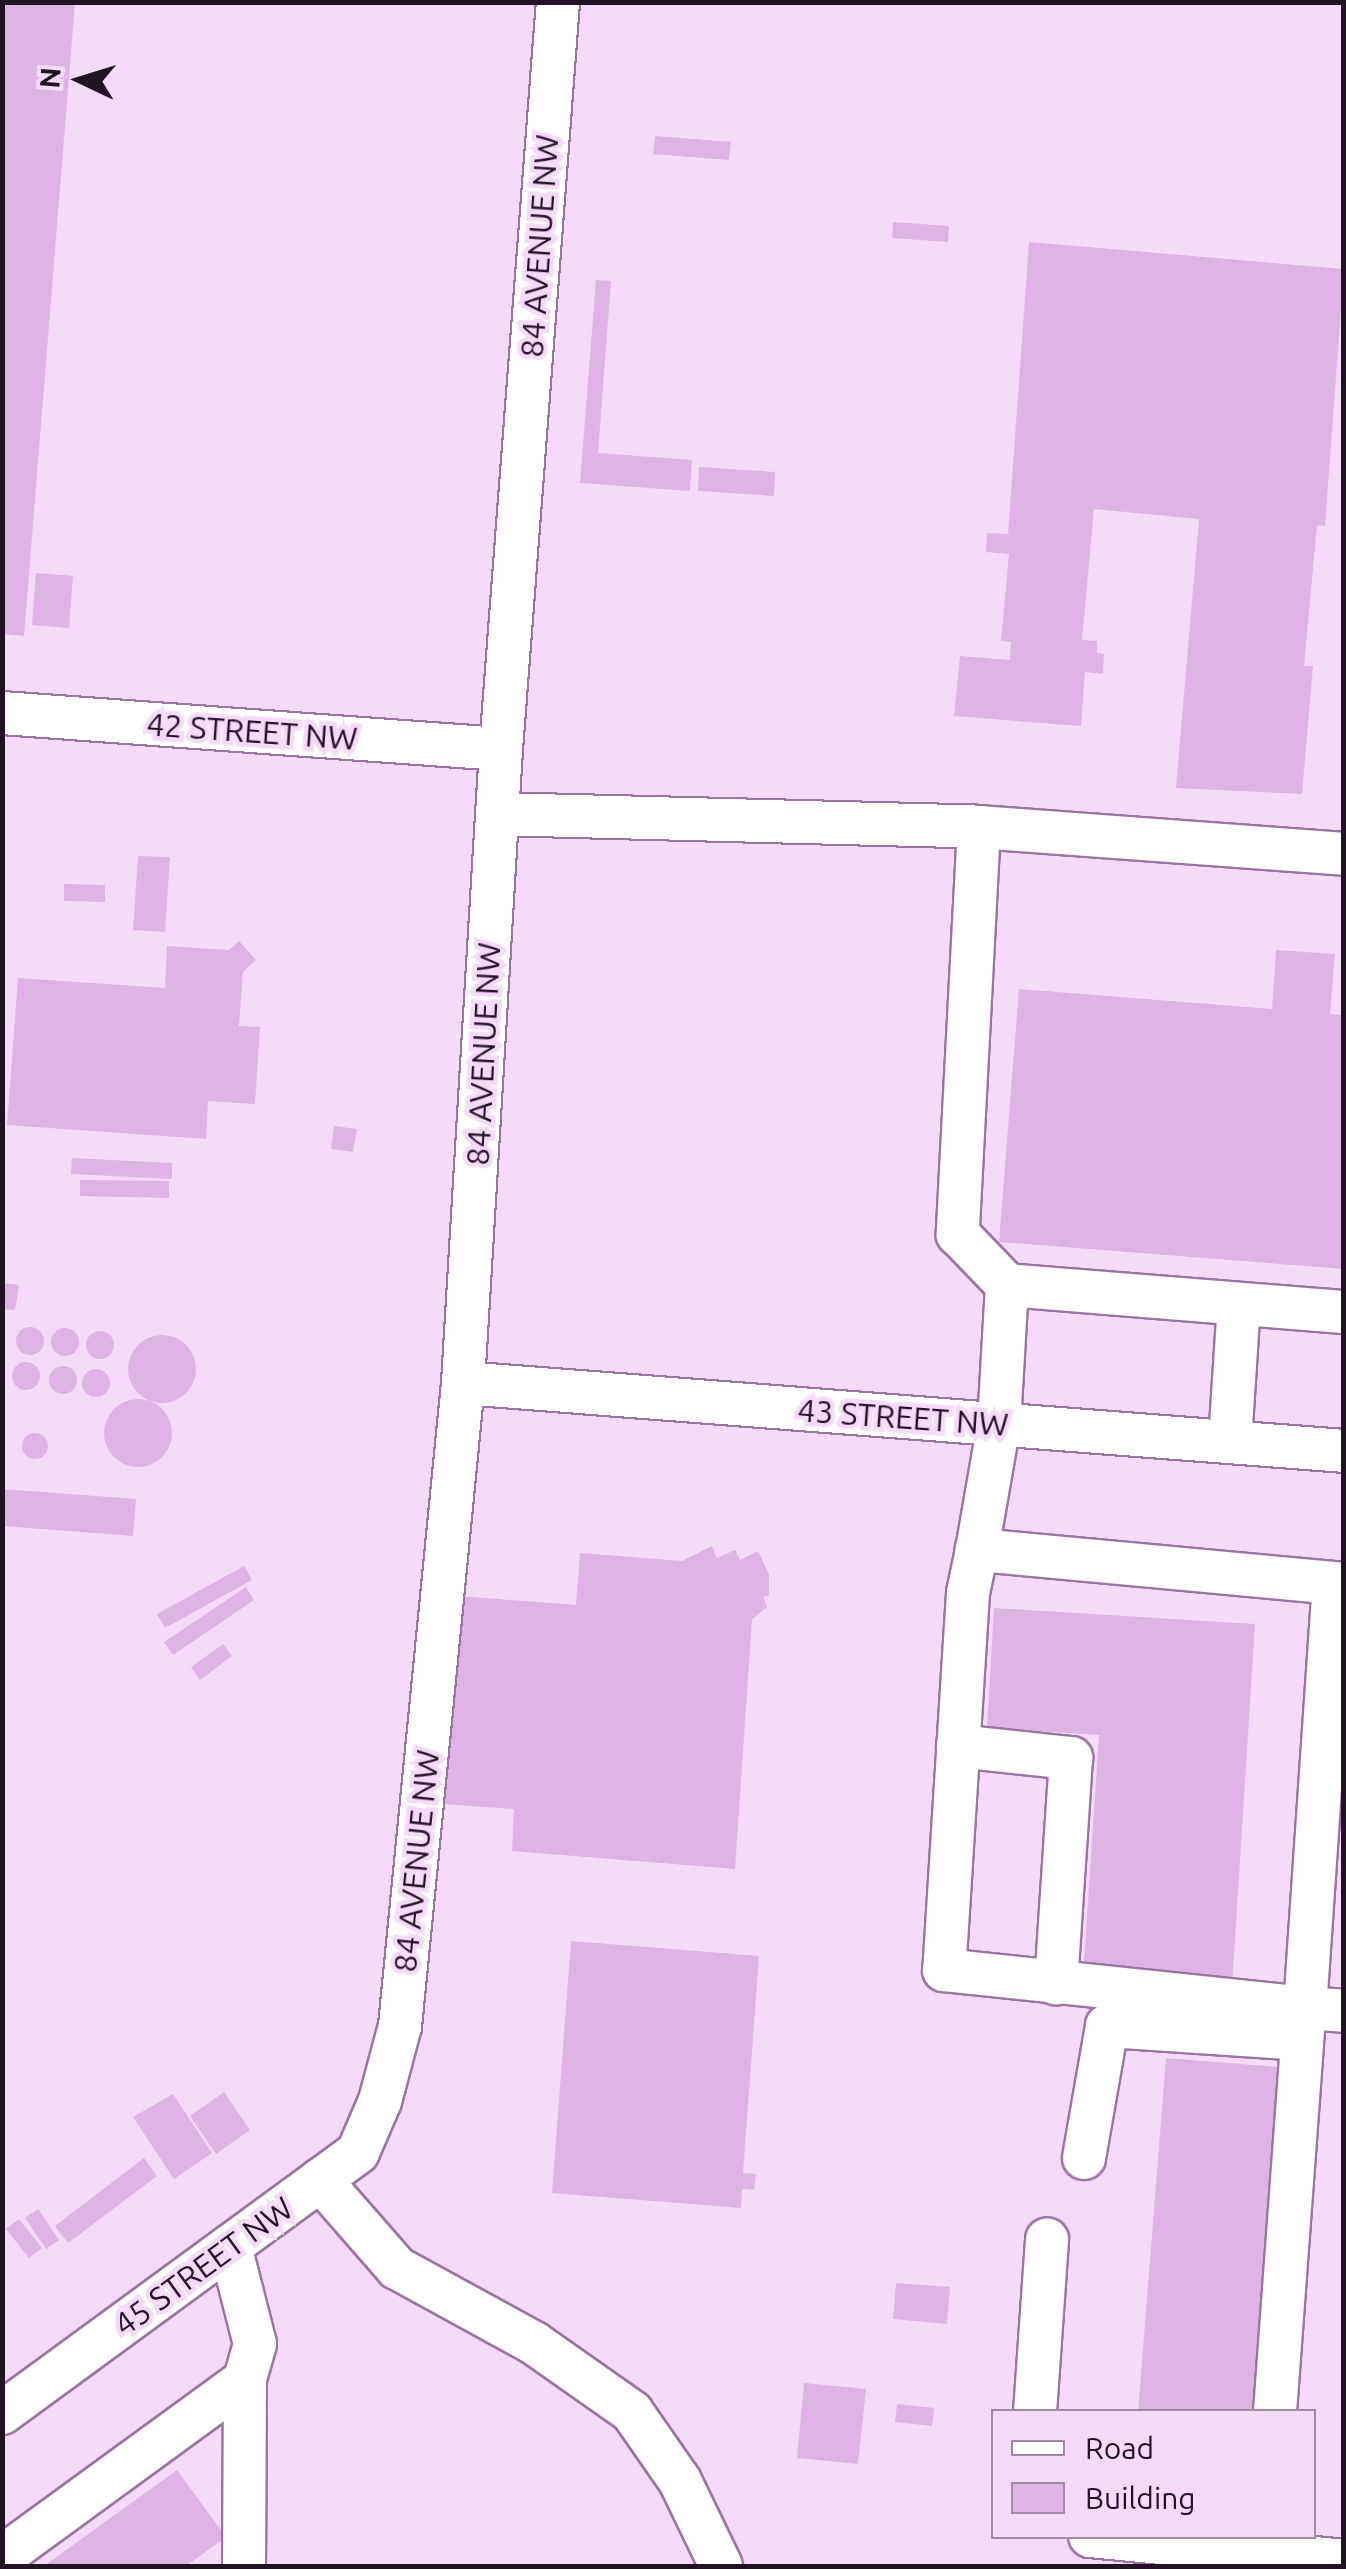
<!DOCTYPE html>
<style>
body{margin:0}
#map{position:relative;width:1346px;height:2569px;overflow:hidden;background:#f5dbf9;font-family:Ubuntu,sans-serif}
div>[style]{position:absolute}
.building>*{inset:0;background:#deb4e4}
.round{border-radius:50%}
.roads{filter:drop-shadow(2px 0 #9b75a2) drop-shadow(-2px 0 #9b75a2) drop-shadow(0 2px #9b75a2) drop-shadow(0 -2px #9b75a2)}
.minor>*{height:42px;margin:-21px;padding:0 21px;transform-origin:21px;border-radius:21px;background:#fff}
span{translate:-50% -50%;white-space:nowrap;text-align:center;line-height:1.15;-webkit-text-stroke:9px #f5dbf9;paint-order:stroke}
.street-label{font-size:32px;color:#221324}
.frame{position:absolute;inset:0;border:5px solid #221324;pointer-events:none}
.legend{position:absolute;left:991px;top:2409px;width:325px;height:130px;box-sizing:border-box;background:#f5dbf9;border:2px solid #a18ba4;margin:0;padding:12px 18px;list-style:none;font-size:30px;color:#221324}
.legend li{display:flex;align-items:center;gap:20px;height:50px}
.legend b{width:50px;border:2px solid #a18ba4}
.north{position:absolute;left:30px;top:30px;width:100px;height:100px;-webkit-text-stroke:8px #f5dbf9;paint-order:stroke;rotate:274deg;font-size:28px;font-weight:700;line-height:40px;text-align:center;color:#221324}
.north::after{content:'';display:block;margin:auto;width:35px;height:45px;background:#221324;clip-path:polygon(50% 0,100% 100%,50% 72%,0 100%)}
</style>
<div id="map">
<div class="building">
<div style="clip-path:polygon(2px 2px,75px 2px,24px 636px,2px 634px)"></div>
<div style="clip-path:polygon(655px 136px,731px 142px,729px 160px,653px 154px)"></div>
<div style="clip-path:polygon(893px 222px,949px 226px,948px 242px,892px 238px)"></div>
<div style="clip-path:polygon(1029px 242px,1344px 269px,1325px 526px,1317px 525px,1304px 666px,1313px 666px,1302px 794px,1176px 788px,1199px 519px,1094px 509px,1082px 640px,1097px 641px,1097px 653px,1104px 654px,1103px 674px,1085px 672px,1081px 726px,954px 716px,960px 656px,1010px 660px,1011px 642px,1001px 641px,1009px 554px,986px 552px,987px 533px,1008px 534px)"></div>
<div style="clip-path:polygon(596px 280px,611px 281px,598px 453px,692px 460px,690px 491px,580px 483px)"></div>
<div style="clip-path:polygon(699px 467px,775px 472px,774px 496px,698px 491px)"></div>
<div style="clip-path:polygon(36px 573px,73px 576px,69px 628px,32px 625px)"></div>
<div style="clip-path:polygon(138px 856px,170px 857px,165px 932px,133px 930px)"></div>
<div style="clip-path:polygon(64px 884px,105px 885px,105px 902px,64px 901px)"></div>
<div style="clip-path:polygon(239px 941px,256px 960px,243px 972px,239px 1026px,260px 1027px,255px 1104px,208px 1101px,206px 1139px,7px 1125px,18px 978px,165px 988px,167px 946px,229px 950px)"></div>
<div style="clip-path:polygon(1276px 950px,1335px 954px,1330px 1014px,1344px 1015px,1344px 1269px,999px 1242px,1019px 989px,1272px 1009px)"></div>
<div style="clip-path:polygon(334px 1126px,357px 1129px,353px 1152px,331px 1149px)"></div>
<div style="clip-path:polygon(72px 1158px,172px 1163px,172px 1179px,71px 1174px)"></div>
<div style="clip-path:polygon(80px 1180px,169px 1181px,169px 1198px,80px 1196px)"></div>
<div style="clip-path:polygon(2px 1283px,19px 1285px,15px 1310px,2px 1309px)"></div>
<div class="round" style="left:16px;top:1327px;width:28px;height:28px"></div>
<div class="round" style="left:51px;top:1328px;width:28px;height:28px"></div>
<div class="round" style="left:86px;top:1331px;width:28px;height:28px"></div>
<div class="round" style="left:128px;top:1335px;width:68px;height:68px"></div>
<div class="round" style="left:12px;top:1362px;width:28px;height:28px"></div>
<div class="round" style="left:49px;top:1366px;width:28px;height:28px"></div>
<div class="round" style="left:82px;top:1369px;width:28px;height:28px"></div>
<div class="round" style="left:104px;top:1399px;width:68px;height:68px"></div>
<div class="round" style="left:22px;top:1433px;width:26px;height:26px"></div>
<div style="clip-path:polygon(2px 1489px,136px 1499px,133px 1536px,2px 1526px)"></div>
<div style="clip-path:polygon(712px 1546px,717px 1558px,735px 1550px,740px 1560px,758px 1551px,769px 1575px,769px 1595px,763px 1597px,767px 1607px,752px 1619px,735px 1869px,512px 1851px,514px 1809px,443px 1804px,460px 1596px,576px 1605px,580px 1553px,682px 1561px)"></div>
<div style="clip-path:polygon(244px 1566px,252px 1580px,165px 1628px,157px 1614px)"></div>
<div style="clip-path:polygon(246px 1587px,254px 1600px,173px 1655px,164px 1642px)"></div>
<div style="clip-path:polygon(994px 1608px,1255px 1624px,1232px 1987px,1083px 1978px,1099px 1735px,987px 1728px)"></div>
<div style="clip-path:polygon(223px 1644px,232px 1656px,200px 1680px,191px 1667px)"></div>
<div style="clip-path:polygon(571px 1941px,759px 1956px,743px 2173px,756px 2174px,754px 2190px,742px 2189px,741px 2208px,552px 2193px)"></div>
<div style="clip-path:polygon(1166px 2058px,1289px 2068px,1262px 2412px,1138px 2412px)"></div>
<div style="clip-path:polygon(224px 2092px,250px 2130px,216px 2154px,190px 2116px)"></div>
<div style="clip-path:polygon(173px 2094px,212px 2153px,174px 2179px,133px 2117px)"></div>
<div style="clip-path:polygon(144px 2158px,157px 2176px,68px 2243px,55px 2226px)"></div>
<div style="clip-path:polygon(38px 2209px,59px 2240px,46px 2249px,25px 2218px)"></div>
<div style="clip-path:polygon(19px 2219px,42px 2248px,29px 2258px,6px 2229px)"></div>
<div style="clip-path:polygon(896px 2283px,950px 2287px,947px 2324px,893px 2319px)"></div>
<div style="clip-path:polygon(804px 2383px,866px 2389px,858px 2464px,797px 2458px)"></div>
<div style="clip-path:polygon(897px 2404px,934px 2408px,932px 2426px,895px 2422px)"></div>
<div style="clip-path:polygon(177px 2470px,226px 2537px,186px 2566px,44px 2566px)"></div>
</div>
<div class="roads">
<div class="minor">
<div style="left:2px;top:713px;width:500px;rotate:4.13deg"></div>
<div style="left:497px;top:814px;width:482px;rotate:1.5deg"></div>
<div style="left:979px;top:827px;width:408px;rotate:93deg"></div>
<div style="left:958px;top:1234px;width:71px;rotate:46.1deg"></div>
<div style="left:979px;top:827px;width:366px;rotate:4.2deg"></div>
<div style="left:463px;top:1383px;width:884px;rotate:4.41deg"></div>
<div style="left:1230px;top:1442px;width:138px;rotate:-86.3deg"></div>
<div style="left:977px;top:1550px;width:44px;rotate:101.8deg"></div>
<div style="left:968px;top:1593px;width:378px;rotate:93.6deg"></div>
<div style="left:944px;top:1970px;width:363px;rotate:6deg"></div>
<div style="left:1305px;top:2008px;width:426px;rotate:-86.1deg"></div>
<div style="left:1334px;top:1583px;width:359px;rotate:-174.7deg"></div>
<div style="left:977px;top:1550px;width:128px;rotate:-80.1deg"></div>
<div style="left:999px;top:1424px;width:139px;rotate:-86.7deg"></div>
<div style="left:1007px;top:1285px;width:338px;rotate:4.6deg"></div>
<div style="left:958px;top:1746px;width:114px;rotate:6.1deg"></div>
<div style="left:1071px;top:1758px;width:226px;rotate:93.8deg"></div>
<div style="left:1084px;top:2158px;width:134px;rotate:-80.1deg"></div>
<div style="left:1107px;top:2026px;width:194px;rotate:3.8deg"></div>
<div style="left:320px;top:2180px;width:117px;rotate:48.8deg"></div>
<div style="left:397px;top:2268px;width:156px;rotate:28.7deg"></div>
<div style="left:534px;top:2343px;width:120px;rotate:35.1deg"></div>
<div style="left:632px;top:2412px;width:84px;rotate:55.2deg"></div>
<div style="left:680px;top:2481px;width:94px;rotate:64.2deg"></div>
<div style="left:230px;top:2246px;width:101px;rotate:75.7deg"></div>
<div style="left:255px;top:2344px;width:37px;rotate:106deg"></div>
<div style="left:245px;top:2380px;width:186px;rotate:90.3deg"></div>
<div style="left:1035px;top:2412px;width:173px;rotate:-86deg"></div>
<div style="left:1275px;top:2412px;width:405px;rotate:-85.8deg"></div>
<div style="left:1305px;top:2008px;width:39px;rotate:4deg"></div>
<div style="left:2px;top:2413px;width:441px;rotate:-36.2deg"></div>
<div style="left:358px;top:2152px;width:56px;rotate:-66.7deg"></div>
<div style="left:380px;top:2101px;width:78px;rotate:-75.1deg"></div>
<div style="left:400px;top:2026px;width:646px;rotate:-84.4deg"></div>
<div style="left:463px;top:1383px;width:635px;rotate:-86.57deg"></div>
<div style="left:501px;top:749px;width:749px;rotate:-85.64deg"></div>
<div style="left:1090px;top:2536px;width:255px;rotate:5.6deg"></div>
<div style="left:2px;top:2557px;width:301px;rotate:-36.1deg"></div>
</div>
</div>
<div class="street-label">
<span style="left:539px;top:246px;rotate:-86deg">84 AVENUE NW</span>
<span style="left:252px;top:731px;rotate:4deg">42 STREET NW</span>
<span style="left:483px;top:1054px;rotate:-87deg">84 AVENUE NW</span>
<span style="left:903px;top:1417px;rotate:4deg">43 STREET NW</span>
<span style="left:416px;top:1861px;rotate:-84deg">84 AVENUE NW</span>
<span style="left:203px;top:2266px;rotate:-36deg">45 STREET NW</span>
</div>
<div class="frame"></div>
<ul class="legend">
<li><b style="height:12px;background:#fff"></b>Road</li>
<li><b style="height:28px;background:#deb4e4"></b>Building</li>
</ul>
<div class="north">N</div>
</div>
